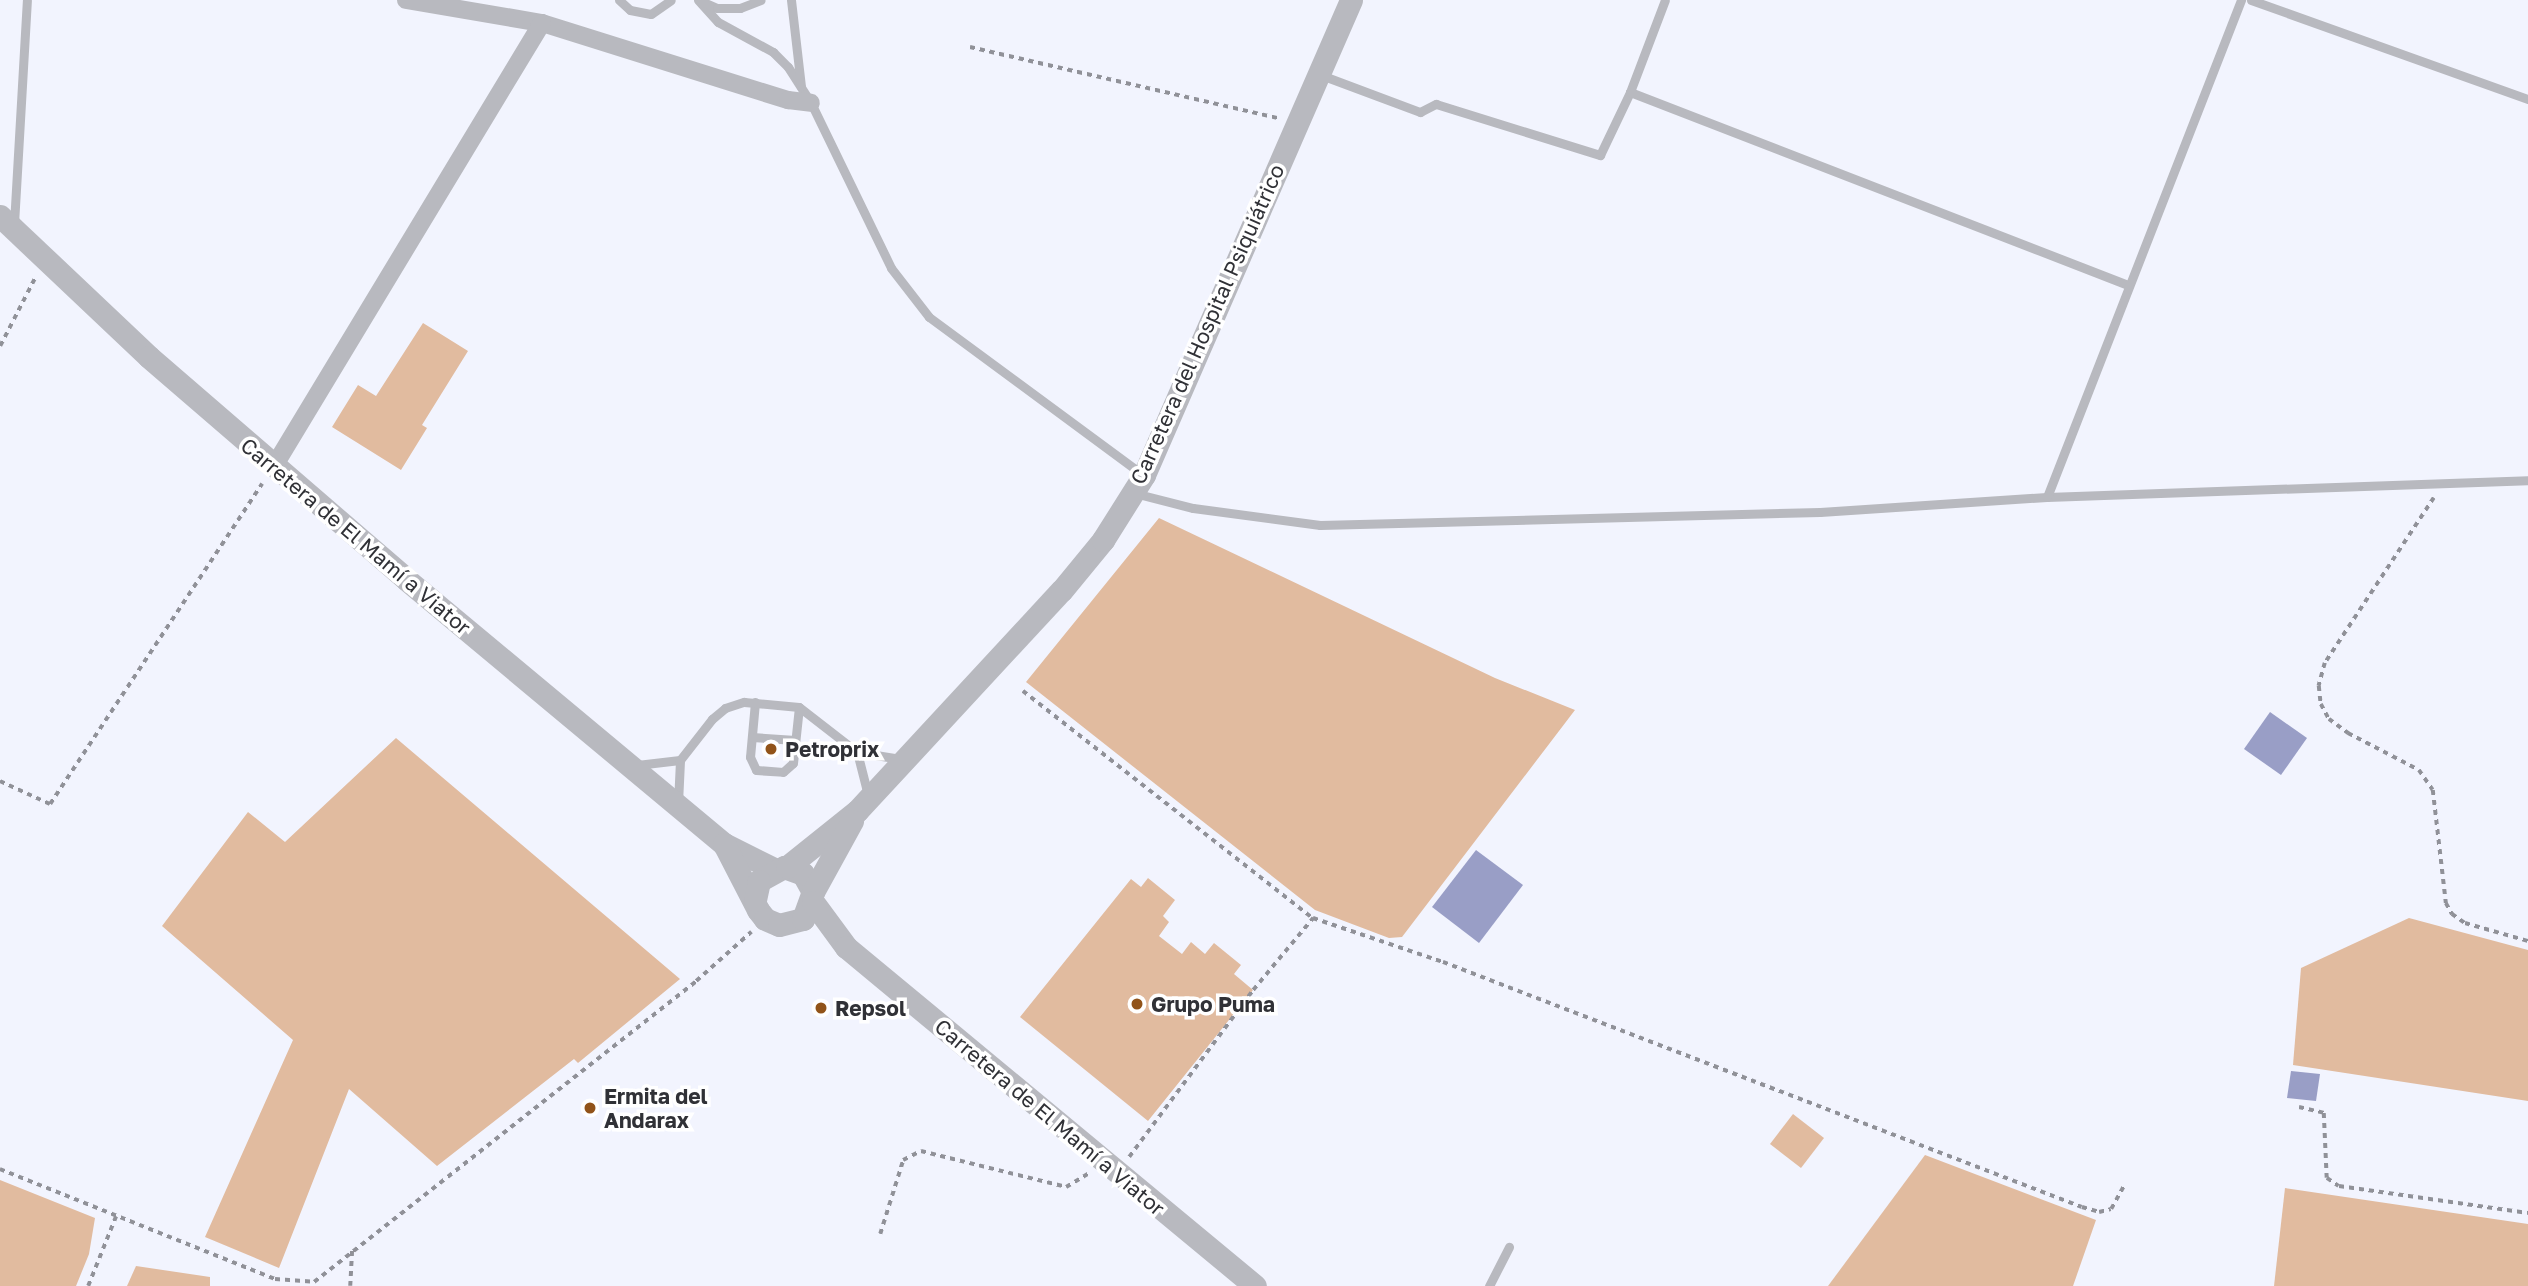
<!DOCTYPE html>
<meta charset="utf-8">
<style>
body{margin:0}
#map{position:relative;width:2528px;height:1286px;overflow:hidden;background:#f2f4fe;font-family:"Golos Text",sans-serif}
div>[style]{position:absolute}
.water>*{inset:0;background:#999ec6}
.building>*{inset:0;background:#e1bb9f}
.path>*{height:3.5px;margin-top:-1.75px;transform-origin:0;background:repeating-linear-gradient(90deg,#909198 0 5px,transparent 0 10px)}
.service>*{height:9px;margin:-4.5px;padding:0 4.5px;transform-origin:4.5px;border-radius:4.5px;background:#b8b9bf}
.minor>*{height:18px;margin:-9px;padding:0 9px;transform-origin:9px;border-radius:9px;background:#b8b9bf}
.tertiary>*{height:23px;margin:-11.5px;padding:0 11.5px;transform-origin:11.5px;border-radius:11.5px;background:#b8b9bf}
.dots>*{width:19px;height:19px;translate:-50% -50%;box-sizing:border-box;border:4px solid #fff;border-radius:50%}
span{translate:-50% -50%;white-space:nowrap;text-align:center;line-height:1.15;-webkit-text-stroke:7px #fff;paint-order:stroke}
.street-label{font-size:21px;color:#303136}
.poi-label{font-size:21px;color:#303136;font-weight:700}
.left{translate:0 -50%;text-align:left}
</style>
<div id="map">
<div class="water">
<div style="clip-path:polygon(2270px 712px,2307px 738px,2281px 775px,2244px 749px)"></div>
<div style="clip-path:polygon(1476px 850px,1523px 885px,1479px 943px,1432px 907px)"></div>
<div style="clip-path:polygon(2291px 1071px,2320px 1074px,2316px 1101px,2287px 1098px)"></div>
</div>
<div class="building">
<div style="clip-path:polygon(423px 323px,468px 351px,422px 425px,427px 428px,401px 470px,332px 427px,358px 385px,376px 396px)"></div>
<div style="clip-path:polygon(1159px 518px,1495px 678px,1575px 710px,1402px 937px,1389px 938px,1315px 910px,1026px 682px)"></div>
<div style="clip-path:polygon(396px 738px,680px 979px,578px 1063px,574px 1059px,437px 1166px,349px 1089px,279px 1268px,205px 1237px,293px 1040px,162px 926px,248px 812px,285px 842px)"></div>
<div style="clip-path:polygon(1148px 878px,1175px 900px,1163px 916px,1169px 922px,1159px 936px,1182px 954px,1191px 942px,1205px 954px,1214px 943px,1241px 965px,1234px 974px,1253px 990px,1148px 1121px,1020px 1017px,1131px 879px,1141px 887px)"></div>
<div style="clip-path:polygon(2409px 918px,2528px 950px,2528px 1101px,2293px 1065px,2301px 968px)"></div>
<div style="clip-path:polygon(1793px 1114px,1824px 1138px,1801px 1168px,1770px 1144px)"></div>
<div style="clip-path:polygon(1925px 1155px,2096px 1220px,2073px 1286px,1828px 1286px)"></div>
<div style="clip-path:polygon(0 1180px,95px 1218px,89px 1254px,76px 1286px,0 1286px)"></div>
<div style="clip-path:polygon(2285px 1188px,2528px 1224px,2528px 1286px,2274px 1286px)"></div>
<div style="clip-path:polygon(136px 1266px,210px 1277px,210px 1286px,127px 1286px)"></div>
</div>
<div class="path">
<div style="left:970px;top:47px;width:316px;rotate:13deg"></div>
<div style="left:0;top:346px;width:79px;rotate:-62.8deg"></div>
<div style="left:2434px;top:498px;width:198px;rotate:123.4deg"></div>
<div style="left:2325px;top:663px;width:24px;rotate:105deg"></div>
<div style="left:2319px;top:686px;width:18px;rotate:84deg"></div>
<div style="left:2321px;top:704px;width:17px;rotate:62deg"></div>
<div style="left:2329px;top:719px;width:24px;rotate:36deg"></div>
<div style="left:2348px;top:733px;width:80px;rotate:27.5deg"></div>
<div style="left:2419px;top:770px;width:24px;rotate:55deg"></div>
<div style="left:2433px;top:790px;width:114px;rotate:83.4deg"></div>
<div style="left:2446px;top:903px;width:13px;rotate:61deg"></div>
<div style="left:2452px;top:914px;width:16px;rotate:35deg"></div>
<div style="left:2465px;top:923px;width:66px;rotate:15.9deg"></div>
<div style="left:1023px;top:691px;width:368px;rotate:38.1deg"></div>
<div style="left:1313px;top:918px;width:137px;rotate:18.7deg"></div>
<div style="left:1443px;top:962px;width:684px;rotate:20.98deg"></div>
<div style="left:2082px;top:1207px;width:18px;rotate:16deg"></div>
<div style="left:2099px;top:1212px;width:12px;rotate:-14deg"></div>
<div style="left:2111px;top:1209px;width:29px;rotate:-61deg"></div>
<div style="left:0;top:781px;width:55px;rotate:24.7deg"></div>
<div style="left:50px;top:804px;width:384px;rotate:-56.5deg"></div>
<div style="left:2299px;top:1107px;width:26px;rotate:13deg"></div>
<div style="left:2324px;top:1113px;width:65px;rotate:87.4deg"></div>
<div style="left:2327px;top:1178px;width:14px;rotate:34deg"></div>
<div style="left:2339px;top:1186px;width:191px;rotate:8.1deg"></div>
<div style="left:1129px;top:1157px;width:208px;rotate:-53.4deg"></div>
<div style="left:1253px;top:990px;width:94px;rotate:-50.2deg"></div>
<div style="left:0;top:1169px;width:296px;rotate:21.8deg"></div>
<div style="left:275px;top:1279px;width:39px;rotate:4deg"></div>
<div style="left:314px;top:1282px;width:486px;rotate:-38.2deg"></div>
<div style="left:696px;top:981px;width:74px;rotate:-41.7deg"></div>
<div style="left:880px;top:1234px;width:77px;rotate:-72.7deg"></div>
<div style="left:903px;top:1160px;width:20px;rotate:-27deg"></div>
<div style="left:921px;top:1151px;width:149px;rotate:13.9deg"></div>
<div style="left:1066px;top:1187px;width:26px;rotate:-31deg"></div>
<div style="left:88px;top:1286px;width:75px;rotate:-68.2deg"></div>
<div style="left:350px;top:1286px;width:37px;rotate:-87deg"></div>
</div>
<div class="service">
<div style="left:619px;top:0;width:15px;rotate:42deg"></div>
<div style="left:630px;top:10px;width:21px;rotate:11deg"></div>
<div style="left:651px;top:14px;width:24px;rotate:-35deg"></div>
<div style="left:698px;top:0;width:30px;rotate:48deg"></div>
<div style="left:718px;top:22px;width:63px;rotate:28.6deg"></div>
<div style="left:773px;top:52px;width:21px;rotate:45deg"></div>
<div style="left:788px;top:67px;width:43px;rotate:57.4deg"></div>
<div style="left:811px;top:103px;width:183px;rotate:64.1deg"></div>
<div style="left:891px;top:268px;width:62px;rotate:52.2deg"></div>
<div style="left:929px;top:317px;width:265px;rotate:36.4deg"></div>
<div style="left:791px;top:0;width:87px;rotate:83.4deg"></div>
<div style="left:2251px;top:0;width:294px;rotate:19.7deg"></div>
<div style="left:701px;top:1px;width:17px;rotate:24deg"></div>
<div style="left:717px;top:8px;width:23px"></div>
<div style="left:740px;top:8px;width:22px;rotate:-21deg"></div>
<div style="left:1321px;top:75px;width:106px;rotate:20.5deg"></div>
<div style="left:1420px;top:112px;width:18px;rotate:-27deg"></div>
<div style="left:1436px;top:104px;width:172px;rotate:17.3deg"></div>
<div style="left:1600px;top:155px;width:70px;rotate:-64.5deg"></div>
<div style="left:1630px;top:92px;width:98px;rotate:-69.2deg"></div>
<div style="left:1630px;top:92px;width:534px;rotate:21.18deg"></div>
<div style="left:14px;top:224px;width:224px;rotate:-86.7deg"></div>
<div style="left:1134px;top:493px;width:61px;rotate:14.3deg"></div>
<div style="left:1193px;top:508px;width:128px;rotate:7.6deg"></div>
<div style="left:1320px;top:525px;width:500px;rotate:-1.49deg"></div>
<div style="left:1820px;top:512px;width:227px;rotate:-3.8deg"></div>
<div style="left:2047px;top:497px;width:481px;rotate:-2deg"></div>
<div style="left:2047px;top:497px;width:534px;rotate:-68.68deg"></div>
<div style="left:755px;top:702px;width:55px;rotate:95.2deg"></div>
<div style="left:750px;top:757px;width:14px;rotate:65deg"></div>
<div style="left:756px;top:770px;width:27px;rotate:4deg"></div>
<div style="left:783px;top:772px;width:13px;rotate:-42deg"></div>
<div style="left:793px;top:763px;width:56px;rotate:-83.9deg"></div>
<div style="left:752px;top:737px;width:43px;rotate:4deg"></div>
<div style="left:857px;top:752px;width:44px;rotate:75.7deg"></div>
<div style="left:637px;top:765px;width:43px;rotate:-6.6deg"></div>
<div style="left:678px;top:803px;width:43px;rotate:-87.3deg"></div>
<div style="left:680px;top:760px;width:52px;rotate:-52deg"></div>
<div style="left:712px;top:719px;width:17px;rotate:-40deg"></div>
<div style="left:725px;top:708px;width:20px;rotate:-18deg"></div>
<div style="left:744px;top:702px;width:55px;rotate:5.2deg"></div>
<div style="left:799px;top:707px;width:73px;rotate:37.8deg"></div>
<div style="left:857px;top:752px;width:44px;rotate:9.2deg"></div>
<div style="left:1489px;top:1286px;width:44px;rotate:-62.9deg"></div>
</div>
<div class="minor">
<div style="left:406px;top:0;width:138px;rotate:9.6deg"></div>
<div style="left:542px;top:23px;width:258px;rotate:17.4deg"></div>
<div style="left:788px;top:100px;width:23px;rotate:7deg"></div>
<div style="left:273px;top:468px;width:520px;rotate:-58.85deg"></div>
</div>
<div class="tertiary">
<div style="left:0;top:216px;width:205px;rotate:43.4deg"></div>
<div style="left:149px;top:357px;width:341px;rotate:40.8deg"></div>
<div style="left:407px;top:580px;width:413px;rotate:39.8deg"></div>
<div style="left:724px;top:844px;width:56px;rotate:26.6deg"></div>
<div style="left:724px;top:844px;width:74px;rotate:62.7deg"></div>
<div style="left:758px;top:910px;width:11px;rotate:52deg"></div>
<div style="left:765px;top:919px;width:15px;rotate:23deg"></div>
<div style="left:779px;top:925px;width:25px;rotate:-14deg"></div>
<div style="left:803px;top:919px;width:29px;rotate:-70deg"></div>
<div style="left:813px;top:892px;width:21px;rotate:-119deg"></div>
<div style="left:803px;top:874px;width:20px;rotate:-160deg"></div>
<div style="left:784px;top:867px;width:29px;rotate:151deg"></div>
<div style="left:759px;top:881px;width:19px;rotate:102deg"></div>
<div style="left:787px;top:867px;width:90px;rotate:-38.7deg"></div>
<div style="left:857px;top:811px;width:301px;rotate:-47.2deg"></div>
<div style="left:1062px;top:590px;width:65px;rotate:-50.6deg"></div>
<div style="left:1103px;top:540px;width:77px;rotate:-57.8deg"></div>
<div style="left:1144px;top:475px;width:518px;rotate:-66.45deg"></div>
<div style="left:813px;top:892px;width:81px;rotate:-61.2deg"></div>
<div style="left:813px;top:902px;width:56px;rotate:53.7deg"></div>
<div style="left:846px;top:947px;width:531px;rotate:39.65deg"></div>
</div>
<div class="dots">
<div style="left:771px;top:749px;background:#915319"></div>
<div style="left:1137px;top:1004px;background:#915319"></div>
<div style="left:821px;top:1008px;background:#915319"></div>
<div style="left:590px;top:1108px;background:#915319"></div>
</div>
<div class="street-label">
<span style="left:1207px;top:324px;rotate:-66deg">Carretera del Hospital Psiquiátrico</span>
<span style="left:356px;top:536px;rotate:40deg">Carretera de El Mamí a Viator</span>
<span style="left:1050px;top:1117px;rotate:40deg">Carretera de El Mamí a Viator</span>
</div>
<div class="poi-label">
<span class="left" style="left:785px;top:749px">Petroprix</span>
<span class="left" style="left:1151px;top:1004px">Grupo Puma</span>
<span class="left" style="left:835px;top:1008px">Repsol</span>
<span class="left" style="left:604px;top:1108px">Ermita del<br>Andarax</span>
</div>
</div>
